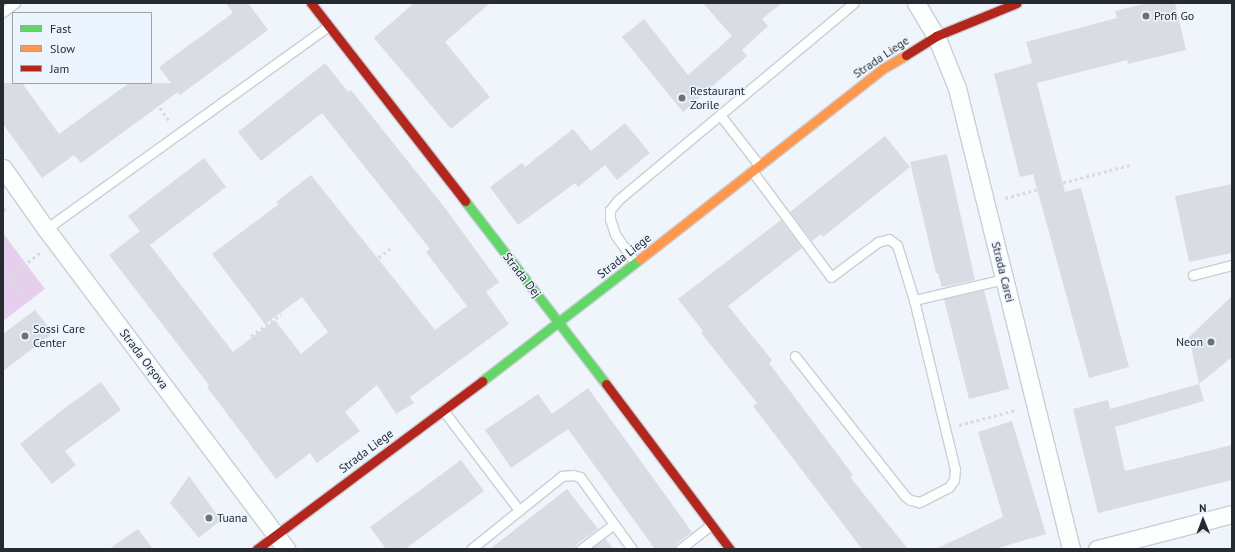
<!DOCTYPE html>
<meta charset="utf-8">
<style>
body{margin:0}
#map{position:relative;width:1235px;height:552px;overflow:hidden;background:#f0f5fb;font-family:"PT Sans",sans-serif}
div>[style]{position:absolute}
.green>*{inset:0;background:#e6cfed}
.building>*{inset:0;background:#d9dce2}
.path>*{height:2.5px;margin-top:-1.25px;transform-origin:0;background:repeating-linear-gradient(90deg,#d9dbdc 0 3px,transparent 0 6px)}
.roads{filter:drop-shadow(1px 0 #cacfd5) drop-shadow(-1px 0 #cacfd5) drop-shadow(0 1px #cacfd5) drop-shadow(0 -1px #cacfd5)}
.lane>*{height:9px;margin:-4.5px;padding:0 4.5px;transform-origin:4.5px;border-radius:4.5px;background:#fdfefe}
.street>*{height:17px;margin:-8.5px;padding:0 8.5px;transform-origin:8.5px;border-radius:8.5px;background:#fdfefe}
.fast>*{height:9px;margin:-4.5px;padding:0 4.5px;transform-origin:4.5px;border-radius:4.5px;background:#63d668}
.slow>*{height:9px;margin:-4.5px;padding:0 4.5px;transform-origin:4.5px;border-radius:4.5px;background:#ff974d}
.jam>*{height:9px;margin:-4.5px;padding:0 4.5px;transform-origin:4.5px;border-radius:4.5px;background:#b3261e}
.dots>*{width:11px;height:11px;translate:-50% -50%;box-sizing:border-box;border:2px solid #ecf4ff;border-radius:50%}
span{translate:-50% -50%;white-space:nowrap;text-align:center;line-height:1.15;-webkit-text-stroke:3px #ecf4ff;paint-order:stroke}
.poi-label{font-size:12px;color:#262b31}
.left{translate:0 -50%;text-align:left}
.right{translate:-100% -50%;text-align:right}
.street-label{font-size:12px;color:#262b31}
.frame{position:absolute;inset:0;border:4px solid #262b31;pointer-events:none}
.legend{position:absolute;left:12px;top:12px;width:140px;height:72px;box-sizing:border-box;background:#ecf4ff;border:1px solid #9da4ad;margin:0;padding:5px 7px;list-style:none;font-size:12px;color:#262b31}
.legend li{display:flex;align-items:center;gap:8px;height:20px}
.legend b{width:20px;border:1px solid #9da4ad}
.north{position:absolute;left:1183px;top:500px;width:40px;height:40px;-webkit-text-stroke:3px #ecf4ff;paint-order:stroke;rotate:359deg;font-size:11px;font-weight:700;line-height:16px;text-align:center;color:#262b31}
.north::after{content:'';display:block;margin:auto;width:14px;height:18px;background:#262b31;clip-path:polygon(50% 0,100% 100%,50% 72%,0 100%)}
</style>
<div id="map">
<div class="green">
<div style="clip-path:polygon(3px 233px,45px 289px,3px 321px)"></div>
</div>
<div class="building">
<div style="clip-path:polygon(226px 3px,248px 3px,268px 30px,180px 95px,178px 92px,81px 163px,74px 155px,42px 178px,3px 124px,3px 83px,22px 83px,59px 134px,129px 83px,171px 83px,159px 67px,233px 13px)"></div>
<div style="clip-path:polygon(414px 3px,490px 3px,445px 42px,490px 97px,451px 129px,374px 38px)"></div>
<div style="clip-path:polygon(703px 3px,782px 3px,762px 19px,768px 26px,742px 50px,747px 56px,683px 112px,622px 37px,644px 19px,688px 75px,732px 36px)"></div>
<div style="clip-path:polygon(1148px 3px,1175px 3px,1186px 50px,1128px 64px,1127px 60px,1037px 83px,1065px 192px,1081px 188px,1129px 367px,1089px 378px,1033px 174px,1020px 177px,994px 74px,1032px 63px,1026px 42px,1117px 18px,1115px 11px)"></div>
<div style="clip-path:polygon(325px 63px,348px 92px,351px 90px,445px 208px,499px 282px,486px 292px,509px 324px,410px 397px,414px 403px,396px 414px,377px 385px,345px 412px,360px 431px,317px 463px,310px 453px,276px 479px,207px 387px,209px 385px,109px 255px,140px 231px,128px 216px,204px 158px,226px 187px,150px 245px,233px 352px,275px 320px,301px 354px,328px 332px,302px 297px,265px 324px,212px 254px,279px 204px,276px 202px,311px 175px,435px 330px,467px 306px,426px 252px,430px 249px,322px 113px,261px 161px,238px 132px)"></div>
<div style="clip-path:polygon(625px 123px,650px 153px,617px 180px,605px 165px,578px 187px,575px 183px,518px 225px,490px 187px,522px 163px,525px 167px,573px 129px,591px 151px)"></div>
<div style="clip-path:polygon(885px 136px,910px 167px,823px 237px,821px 234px,812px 241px,790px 212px)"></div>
<div style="clip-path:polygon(947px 154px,975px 280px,942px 287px,938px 273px,936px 273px,910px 162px)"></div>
<div style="clip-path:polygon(1232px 184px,1232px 253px,1189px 262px,1175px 196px)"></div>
<div style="clip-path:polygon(781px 220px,802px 248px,728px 306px,772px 360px,769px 363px,853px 475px,850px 477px,908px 549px,862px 549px,753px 406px,757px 403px,701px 333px,703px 331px,678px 299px)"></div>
<div style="clip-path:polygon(984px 290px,1009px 389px,969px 399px,944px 299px)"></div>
<div style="clip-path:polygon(1232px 296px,1232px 357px,1199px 384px,1189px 337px)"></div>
<div style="clip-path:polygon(35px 310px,53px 333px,3px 371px,3px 334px)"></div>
<div style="clip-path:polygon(101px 382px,121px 410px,65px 451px,76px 465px,52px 484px,20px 444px,62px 410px)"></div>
<div style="clip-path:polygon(1199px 384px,1204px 401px,1115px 427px,1125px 471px,1232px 445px,1232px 480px,1098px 513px,1073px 409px,1108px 400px,1110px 409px)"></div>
<div style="clip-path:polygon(588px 388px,692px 532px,676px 544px,674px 549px,655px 549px,568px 429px,511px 468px,485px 430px,538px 394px,552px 414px)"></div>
<div style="clip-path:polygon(1012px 421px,1046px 534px,995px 549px,936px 549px,1003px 517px,978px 432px)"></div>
<div style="clip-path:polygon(461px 460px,484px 491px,405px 549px,386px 549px,370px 527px)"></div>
<div style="clip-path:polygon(189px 476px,221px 520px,199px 538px,170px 503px)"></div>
<div style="clip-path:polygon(567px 489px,598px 529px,577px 544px,575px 549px,490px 549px)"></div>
<div style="clip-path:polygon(138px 529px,153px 549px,109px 549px)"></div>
<div style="clip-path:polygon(605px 538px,613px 549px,591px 549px)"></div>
</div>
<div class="path">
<div style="left:143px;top:83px;width:47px;rotate:55.3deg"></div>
<div style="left:1005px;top:198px;width:129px;rotate:-14.8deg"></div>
<div style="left:3px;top:210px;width:6px;rotate:-31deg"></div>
<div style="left:3px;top:269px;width:34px;rotate:52deg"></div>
<div style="left:9px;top:277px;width:39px;rotate:-38deg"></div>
<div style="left:331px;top:294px;width:77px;rotate:-37.6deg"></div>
<div style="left:251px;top:336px;width:37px;rotate:-36deg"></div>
<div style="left:959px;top:425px;width:59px;rotate:-14.7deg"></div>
</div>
<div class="roads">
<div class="lane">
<div style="left:3px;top:12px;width:15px;rotate:-37deg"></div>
<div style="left:720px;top:115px;width:63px;rotate:52deg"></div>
<div style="left:752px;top:171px;width:132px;rotate:53.3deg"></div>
<div style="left:831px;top:277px;width:59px;rotate:-36.7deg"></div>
<div style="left:878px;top:242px;width:11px;rotate:-15deg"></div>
<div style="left:889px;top:239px;width:10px;rotate:37deg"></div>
<div style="left:897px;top:245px;width:58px;rotate:72.8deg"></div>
<div style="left:914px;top:300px;width:174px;rotate:76.4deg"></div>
<div style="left:955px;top:469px;width:11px;rotate:95deg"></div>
<div style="left:954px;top:480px;width:9px;rotate:126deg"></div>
<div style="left:949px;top:487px;width:34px;rotate:153deg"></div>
<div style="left:919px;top:502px;width:9px;rotate:-167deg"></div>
<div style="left:910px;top:500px;width:6px;rotate:-141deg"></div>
<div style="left:905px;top:496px;width:178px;rotate:-128.2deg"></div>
<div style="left:46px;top:229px;width:348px;rotate:-35.7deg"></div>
<div style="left:635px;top:262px;width:34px;rotate:-126deg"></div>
<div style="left:615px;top:234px;width:16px;rotate:-108deg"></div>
<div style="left:610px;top:219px;width:9px;rotate:-90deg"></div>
<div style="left:610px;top:210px;width:13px;rotate:-51deg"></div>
<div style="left:618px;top:200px;width:307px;rotate:-39.9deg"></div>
<div style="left:1193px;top:275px;width:40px;rotate:-14.4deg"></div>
<div style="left:914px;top:300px;width:92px;rotate:-13.1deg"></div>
<div style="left:443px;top:410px;width:126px;rotate:52.8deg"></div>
<div style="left:471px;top:549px;width:117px;rotate:-38.7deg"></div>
<div style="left:562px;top:476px;width:11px;rotate:-5deg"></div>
<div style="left:573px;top:475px;width:7px;rotate:16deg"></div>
<div style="left:580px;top:477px;width:89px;rotate:54.2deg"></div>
<div style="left:581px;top:549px;width:41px;rotate:-37.1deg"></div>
<div style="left:680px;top:549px;width:39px;rotate:-38deg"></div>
</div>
<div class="street">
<div style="left:916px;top:3px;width:39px;rotate:59deg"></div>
<div style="left:936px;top:36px;width:56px;rotate:68deg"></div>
<div style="left:957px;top:88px;width:475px;rotate:76.1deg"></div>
<div style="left:3px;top:168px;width:75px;rotate:54.8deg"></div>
<div style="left:46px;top:229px;width:400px;rotate:53.1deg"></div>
<div style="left:1097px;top:549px;width:139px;rotate:-14.5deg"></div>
</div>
<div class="fast">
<div style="left:465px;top:201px;width:231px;rotate:52.4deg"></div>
<div style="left:482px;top:381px;width:200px;rotate:-37.7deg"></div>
</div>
<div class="slow">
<div style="left:640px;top:259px;width:308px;rotate:-38.1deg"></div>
<div style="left:882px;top:69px;width:28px;rotate:-30deg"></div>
</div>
<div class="jam">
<div style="left:311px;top:3px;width:251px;rotate:52.1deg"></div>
<div style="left:906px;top:55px;width:36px;rotate:-32deg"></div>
<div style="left:936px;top:36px;width:87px;rotate:-22.2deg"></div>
<div style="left:606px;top:384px;width:206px;rotate:53.1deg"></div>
<div style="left:257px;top:549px;width:281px;rotate:-36.7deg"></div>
</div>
</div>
<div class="dots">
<div style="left:1146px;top:16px;background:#6d7278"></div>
<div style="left:682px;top:98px;background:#6d7278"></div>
<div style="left:25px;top:336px;background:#6d7278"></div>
<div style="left:1211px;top:342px;background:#6d7278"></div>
<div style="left:209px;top:518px;background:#6d7278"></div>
</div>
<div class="poi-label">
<span class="left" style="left:1154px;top:16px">Profi Go</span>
<span class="left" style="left:690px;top:98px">Restaurant<br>Zorile</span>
<span class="left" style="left:33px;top:336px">Sossi Care<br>Center</span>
<span class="right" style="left:1203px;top:342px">Neon</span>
<span class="left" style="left:217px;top:518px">Tuana</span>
</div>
<div class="street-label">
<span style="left:881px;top:57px;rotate:-34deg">Strada Liege</span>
<span style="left:624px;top:256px;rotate:-38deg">Strada Liege</span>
<span style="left:1003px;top:272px;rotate:76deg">Strada Carei</span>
<span style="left:522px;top:275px;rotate:52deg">Strada Dej</span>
<span style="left:144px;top:359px;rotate:53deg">Strada Orșova</span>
<span style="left:366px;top:451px;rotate:-37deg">Strada Liege</span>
</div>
<div class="frame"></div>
<ul class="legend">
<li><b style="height:5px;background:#63d668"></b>Fast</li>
<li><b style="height:5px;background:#ff974d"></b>Slow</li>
<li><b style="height:5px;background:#b3261e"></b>Jam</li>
</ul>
<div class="north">N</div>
</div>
